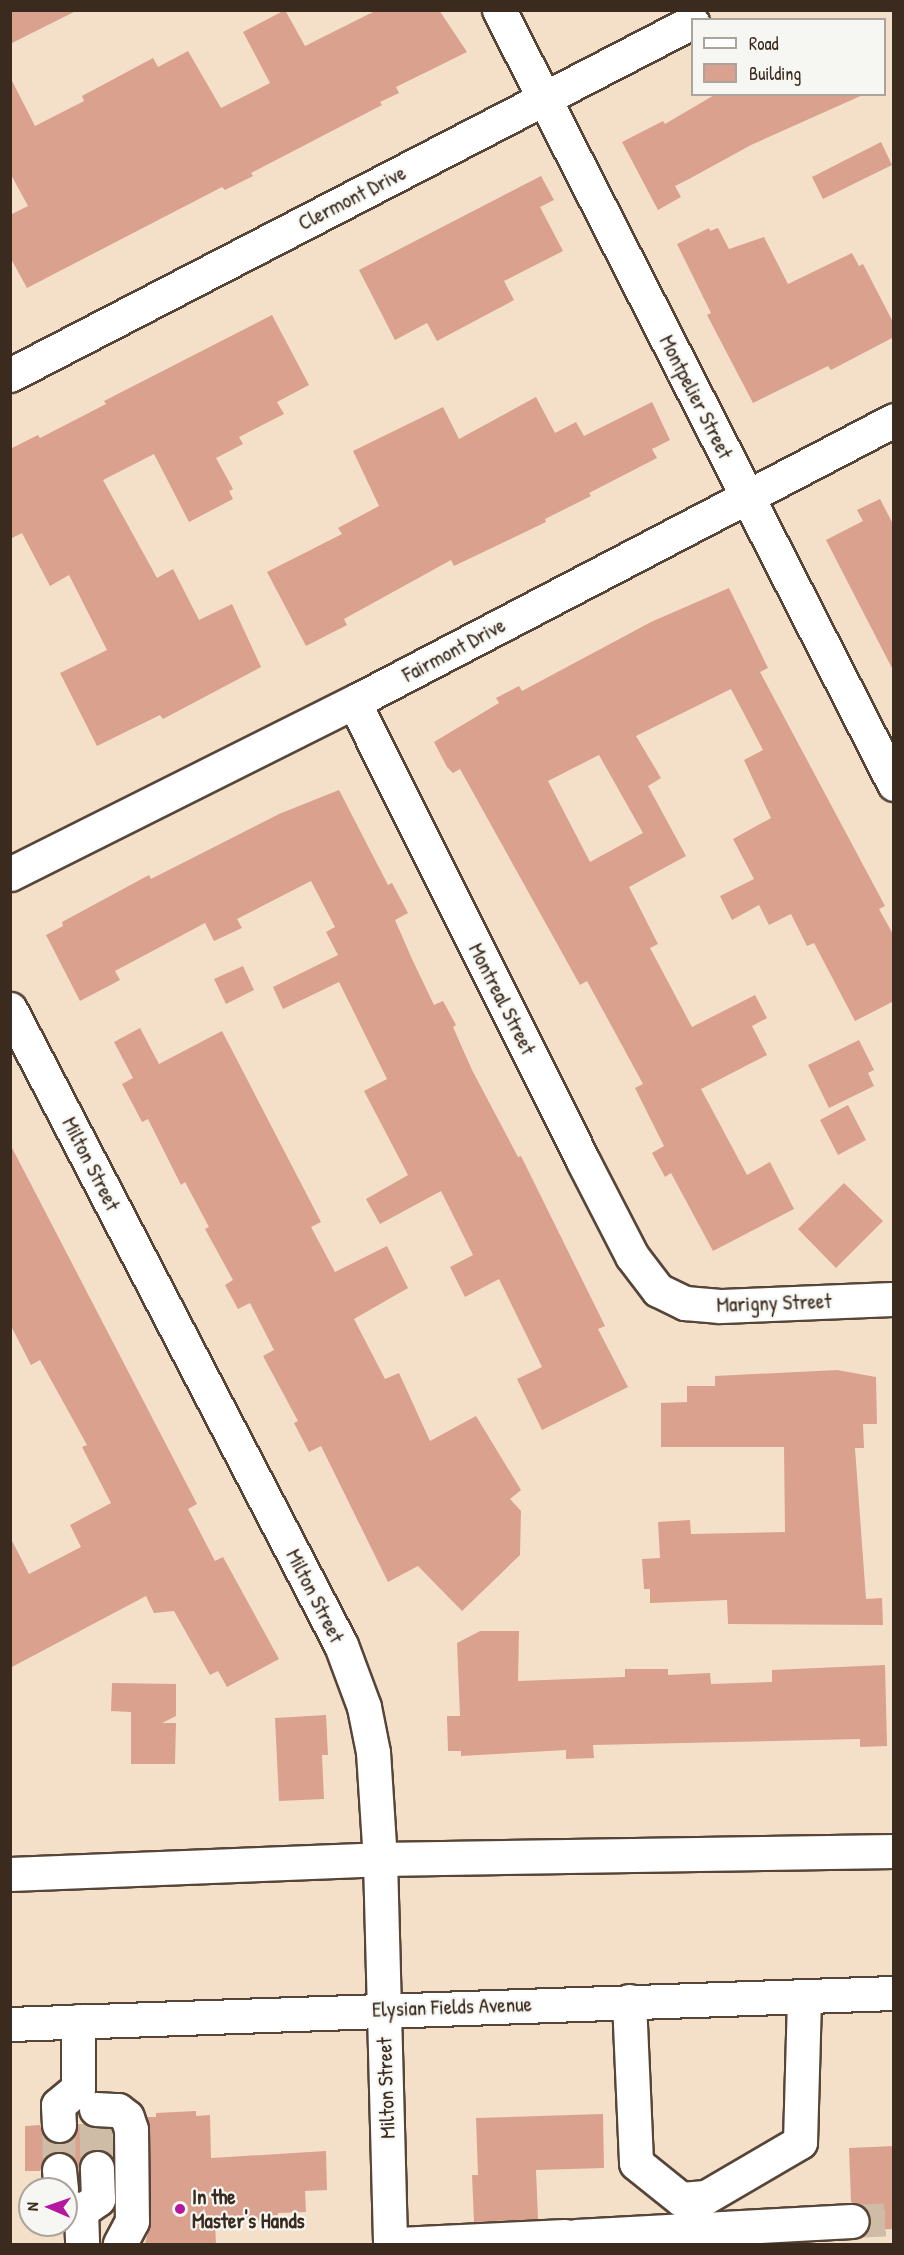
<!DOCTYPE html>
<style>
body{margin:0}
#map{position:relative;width:904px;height:2255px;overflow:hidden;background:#f4e0c8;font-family:"Patrick Hand",sans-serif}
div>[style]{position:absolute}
.building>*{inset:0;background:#daa18e}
.minor-tunnel>*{height:33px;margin-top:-16.5px;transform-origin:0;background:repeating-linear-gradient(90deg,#cfbca6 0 33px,transparent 0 49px)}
.roads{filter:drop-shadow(2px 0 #574538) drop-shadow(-2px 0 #574538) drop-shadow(0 2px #574538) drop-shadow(0 -2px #574538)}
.minor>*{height:33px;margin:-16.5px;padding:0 16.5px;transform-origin:16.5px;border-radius:16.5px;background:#fff}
.major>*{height:33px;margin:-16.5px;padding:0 16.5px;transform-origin:16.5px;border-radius:16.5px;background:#fff}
.dots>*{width:16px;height:16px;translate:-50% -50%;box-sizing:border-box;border:3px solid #f6f6f2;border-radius:50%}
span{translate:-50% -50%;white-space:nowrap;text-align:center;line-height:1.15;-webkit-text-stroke:4.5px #f6f6f2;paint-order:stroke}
.street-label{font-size:21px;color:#3b2a1e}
.poi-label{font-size:21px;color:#3b2a1e;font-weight:700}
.left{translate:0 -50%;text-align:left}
.frame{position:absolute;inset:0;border:12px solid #3b2a1e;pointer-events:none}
.legend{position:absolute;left:691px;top:18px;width:195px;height:78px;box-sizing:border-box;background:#f6f6f2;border:2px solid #aba49d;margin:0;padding:8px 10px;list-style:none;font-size:18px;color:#3b2a1e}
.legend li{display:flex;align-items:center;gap:12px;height:30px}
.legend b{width:30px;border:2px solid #aba49d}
.north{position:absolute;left:18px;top:2177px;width:60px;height:60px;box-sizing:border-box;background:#f6f6f2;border:2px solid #aba49d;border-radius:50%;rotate:272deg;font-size:16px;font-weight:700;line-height:24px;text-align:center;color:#3b2a1e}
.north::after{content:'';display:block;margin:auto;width:21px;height:27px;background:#b5179e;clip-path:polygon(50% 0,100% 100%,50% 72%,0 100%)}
</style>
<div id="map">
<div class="building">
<div style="clip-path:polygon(10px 10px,78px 10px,10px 44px)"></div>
<div style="clip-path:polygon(285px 10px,305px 46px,377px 10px,439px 10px,467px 52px,396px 87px,399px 93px,380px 102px,382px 105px,251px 173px,253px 176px,225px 190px,222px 187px,27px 288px,10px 257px,10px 215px,28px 206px,10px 173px,10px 77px,35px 126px,84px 101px,82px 96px,153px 58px,158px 67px,188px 51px,221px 108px,270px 83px,243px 32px)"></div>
<div style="clip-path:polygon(716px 94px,865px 94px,751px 145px,689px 179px,675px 186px,681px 197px,658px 210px,622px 142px,663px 121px,665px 124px)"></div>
<div style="clip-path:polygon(881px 142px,892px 165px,823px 199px,812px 177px)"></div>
<div style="clip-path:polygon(541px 176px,554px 200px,540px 207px,563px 251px,504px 281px,514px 300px,437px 341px,427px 323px,395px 340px,359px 270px)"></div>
<div style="clip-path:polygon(709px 228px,710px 231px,718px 228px,729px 249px,764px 237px,788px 284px,852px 253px,859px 266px,863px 264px,894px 324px,894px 337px,831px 370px,828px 366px,753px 403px,707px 315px,711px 313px,677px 244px)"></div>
<div style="clip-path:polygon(272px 315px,309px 385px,277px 402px,284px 414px,239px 437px,243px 444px,216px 458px,233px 489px,229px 491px,233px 499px,189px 522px,154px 454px,103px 480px,157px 578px,173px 569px,199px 620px,232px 604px,261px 667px,163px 719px,160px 715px,97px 746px,60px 673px,107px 650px,69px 575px,50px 586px,22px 533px,10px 539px,10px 449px,38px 435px,40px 438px,106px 404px,104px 401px)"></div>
<div style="clip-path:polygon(536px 397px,555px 433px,576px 422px,584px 436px,652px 402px,670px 440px,652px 449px,657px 458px,589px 493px,591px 496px,545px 519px,546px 522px,454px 566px,451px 560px,344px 619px,347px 625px,306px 646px,267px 572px,342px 534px,338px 528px,379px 506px,353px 451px,443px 407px,459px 439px)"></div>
<div style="clip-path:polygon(880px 499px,894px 526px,894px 672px,826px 540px,863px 521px,857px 510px)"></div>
<div style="clip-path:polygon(evenodd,729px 588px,768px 668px,760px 672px,885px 906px,879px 909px,894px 936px,894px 1001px,855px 1021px,814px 943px,807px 946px,791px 914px,769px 925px,759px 905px,732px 920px,720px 896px,754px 879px,733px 839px,771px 818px,744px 760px,763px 750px,731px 689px,636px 736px,661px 778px,648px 786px,686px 856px,629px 887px,658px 944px,650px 948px,692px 1027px,755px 995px,767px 1018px,752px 1026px,767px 1055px,701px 1089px,747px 1175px,770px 1162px,794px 1209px,713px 1251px,671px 1173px,665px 1177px,652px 1153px,664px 1146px,635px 1088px,643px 1084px,587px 981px,580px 985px,460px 769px,453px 773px,447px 767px,434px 742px,499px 703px,496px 698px,519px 686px,522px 691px,651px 622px,729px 588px,599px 755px,643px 833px,590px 862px,548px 781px,599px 755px)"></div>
<div style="clip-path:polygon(339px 790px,388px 885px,392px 883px,408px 913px,395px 920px,412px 959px,434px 1005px,443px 1001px,456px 1025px,453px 1027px,472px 1070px,518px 1157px,521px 1156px,605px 1326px,598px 1329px,628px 1387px,542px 1430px,517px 1379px,542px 1367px,499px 1279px,465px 1297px,450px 1267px,473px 1255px,441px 1191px,380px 1224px,366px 1199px,408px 1175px,364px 1091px,387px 1079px,339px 982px,283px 1009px,273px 987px,338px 955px,326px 932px,335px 927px,311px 881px,237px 919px,242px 928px,214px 941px,205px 923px,115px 971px,120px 980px,80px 1001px,46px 935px,63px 926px,62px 922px,149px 875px,151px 879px,279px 814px)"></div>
<div style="clip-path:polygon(243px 966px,254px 990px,226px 1004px,214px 979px)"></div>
<div style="clip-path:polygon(140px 1028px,159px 1064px,222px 1031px,321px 1222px,311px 1227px,335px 1272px,387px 1246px,408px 1288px,354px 1319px,385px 1379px,399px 1373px,430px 1441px,476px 1416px,521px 1490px,510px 1499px,521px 1511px,520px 1555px,462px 1611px,418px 1566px,388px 1582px,321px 1446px,309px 1452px,294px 1423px,298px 1421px,263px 1356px,274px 1350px,250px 1303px,238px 1309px,225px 1285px,233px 1280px,205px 1229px,209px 1227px,185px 1182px,181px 1185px,148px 1119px,142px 1122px,122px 1084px,133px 1078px,114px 1042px)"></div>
<div style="clip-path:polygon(859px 1040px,874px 1070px,868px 1073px,874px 1086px,829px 1108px,808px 1065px)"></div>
<div style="clip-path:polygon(848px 1105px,866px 1140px,838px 1155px,820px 1120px)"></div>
<div style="clip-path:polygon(10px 1144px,197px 1504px,188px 1509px,215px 1561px,223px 1557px,279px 1659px,227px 1687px,218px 1671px,210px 1675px,174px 1611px,154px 1613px,146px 1596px,10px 1668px,10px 1537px,29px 1574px,81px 1547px,70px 1525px,111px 1503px,82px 1447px,87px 1445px,40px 1360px,31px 1365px,10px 1324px)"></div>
<div style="clip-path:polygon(844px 1183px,883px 1221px,836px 1268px,798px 1229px)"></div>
<div style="clip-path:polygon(837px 1370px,876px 1377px,877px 1424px,863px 1424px,864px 1448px,855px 1448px,866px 1599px,882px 1598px,883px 1625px,728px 1624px,727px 1600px,650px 1603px,650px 1589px,644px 1589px,642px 1559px,660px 1558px,658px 1522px,690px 1520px,691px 1534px,785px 1532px,784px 1447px,661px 1447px,661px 1403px,687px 1402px,687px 1386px,715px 1386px,715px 1376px)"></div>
<div style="clip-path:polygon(480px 1631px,519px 1631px,518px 1681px,625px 1677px,625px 1669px,668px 1669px,668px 1675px,710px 1673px,711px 1684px,772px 1682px,772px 1670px,885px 1665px,887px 1746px,860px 1747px,860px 1739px,593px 1745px,594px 1758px,566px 1759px,566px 1750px,461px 1756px,461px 1751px,448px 1751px,447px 1716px,460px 1716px,457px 1643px)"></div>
<div style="clip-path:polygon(112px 1683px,176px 1684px,176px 1716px,162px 1723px,176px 1723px,175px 1764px,131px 1764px,131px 1712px,111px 1711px)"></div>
<div style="clip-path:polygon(326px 1715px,328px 1755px,322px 1755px,324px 1799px,279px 1801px,275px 1718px)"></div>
<div style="clip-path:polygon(196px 2111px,196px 2116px,210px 2115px,211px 2158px,326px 2151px,327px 2190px,305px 2191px,306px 2212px,278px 2213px,278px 2220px,215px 2222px,216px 2244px,145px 2244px,151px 2221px,147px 2117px,156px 2117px,156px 2113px)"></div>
<div style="clip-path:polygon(603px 2114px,604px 2168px,536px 2170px,538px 2219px,474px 2222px,472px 2175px,478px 2175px,476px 2118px)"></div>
<div style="clip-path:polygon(78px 2124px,111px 2128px,113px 2158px,105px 2151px,88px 2152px,78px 2169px,74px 2159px,56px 2151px,48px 2155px,40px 2171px,25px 2171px,25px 2126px,40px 2125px,44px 2136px,59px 2144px,70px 2140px)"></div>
<div style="clip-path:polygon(894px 2146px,894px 2229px,868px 2230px,868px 2211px,851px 2202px,849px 2148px)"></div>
</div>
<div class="minor-tunnel">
<div style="left:96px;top:2123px;width:45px;rotate:88.7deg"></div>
<div style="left:59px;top:2125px;width:45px;rotate:90deg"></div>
<div style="left:852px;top:2221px;width:42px;rotate:-2.7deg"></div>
</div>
<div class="roads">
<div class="minor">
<div style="left:499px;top:10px;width:869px;rotate:62.96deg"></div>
<div style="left:10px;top:375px;width:768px;rotate:-27.37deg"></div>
<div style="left:354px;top:702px;width:513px;rotate:63.48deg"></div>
<div style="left:583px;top:1161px;width:107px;rotate:62.7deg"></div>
<div style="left:632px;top:1256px;width:43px;rotate:52.6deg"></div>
<div style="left:658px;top:1290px;width:30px;rotate:26deg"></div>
<div style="left:685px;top:1303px;width:35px;rotate:5deg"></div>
<div style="left:720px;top:1306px;width:174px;rotate:-2.3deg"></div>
<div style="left:10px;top:874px;width:385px;rotate:-26.6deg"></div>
<div style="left:354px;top:702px;width:609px;rotate:-27.57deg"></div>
<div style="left:10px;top:1009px;width:717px;rotate:62.51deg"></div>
<div style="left:341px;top:1645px;width:66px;rotate:69.6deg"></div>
<div style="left:364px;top:1707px;width:46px;rotate:78.7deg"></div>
<div style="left:373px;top:1752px;width:107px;rotate:86.3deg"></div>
<div style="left:380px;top:1859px;width:385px;rotate:88.5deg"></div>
<div style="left:629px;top:2001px;width:162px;rotate:87.5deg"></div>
<div style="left:636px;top:2163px;width:58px;rotate:38.7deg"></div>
<div style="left:681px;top:2199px;width:25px;rotate:-5deg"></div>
<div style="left:706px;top:2197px;width:109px;rotate:-30.3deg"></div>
<div style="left:800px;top:2142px;width:145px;rotate:-88.4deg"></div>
<div style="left:96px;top:2109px;width:22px;rotate:3deg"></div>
<div style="left:118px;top:2110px;width:11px;rotate:38deg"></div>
<div style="left:127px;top:2117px;width:13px;rotate:72deg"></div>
<div style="left:131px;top:2129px;width:92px;rotate:89.4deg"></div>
<div style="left:132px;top:2221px;width:26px;rotate:118deg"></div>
<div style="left:59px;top:2125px;width:20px;rotate:-93deg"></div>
<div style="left:58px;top:2105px;width:26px;rotate:-40deg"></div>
<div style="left:78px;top:2088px;width:67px;rotate:-90deg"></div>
<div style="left:59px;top:2170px;width:19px;rotate:84deg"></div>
<div style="left:66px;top:2205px;width:16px;rotate:22deg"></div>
<div style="left:81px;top:2211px;width:33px;rotate:88deg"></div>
<div style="left:81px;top:2211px;width:21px;rotate:-35deg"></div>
<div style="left:98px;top:2199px;width:31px;rotate:-92deg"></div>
<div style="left:576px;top:2236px;width:276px;rotate:-3.1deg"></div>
<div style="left:399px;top:2244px;width:166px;rotate:-2.8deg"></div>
</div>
<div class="major">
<div style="left:10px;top:1874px;width:370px;rotate:-2.3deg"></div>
<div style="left:380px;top:1859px;width:514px;rotate:-0.89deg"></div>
<div style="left:10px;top:2024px;width:885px;rotate:-2.01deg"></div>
</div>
</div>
<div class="dots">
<div style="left:180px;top:2209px;background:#b5179e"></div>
</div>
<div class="street-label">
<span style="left:352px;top:198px;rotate:-27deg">Clermont Drive</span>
<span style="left:696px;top:397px;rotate:63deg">Montpelier Street</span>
<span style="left:454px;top:650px;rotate:-28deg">Fairmont Drive</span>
<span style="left:502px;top:999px;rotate:63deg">Montreal Street</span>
<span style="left:91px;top:1164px;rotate:63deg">Milton Street</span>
<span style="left:774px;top:1303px;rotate:-2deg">Marigny Street</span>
<span style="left:315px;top:1596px;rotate:63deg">Milton Street</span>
<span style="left:452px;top:2007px;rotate:-2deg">Elysian Fields Avenue</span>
<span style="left:386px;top:2088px;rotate:-92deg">Milton Street</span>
</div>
<div class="poi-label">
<span class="left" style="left:192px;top:2209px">In the<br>Master's Hands</span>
</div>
<div class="frame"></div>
<ul class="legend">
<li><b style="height:8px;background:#fff"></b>Road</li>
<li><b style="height:16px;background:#daa18e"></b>Building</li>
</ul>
<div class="north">N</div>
</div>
